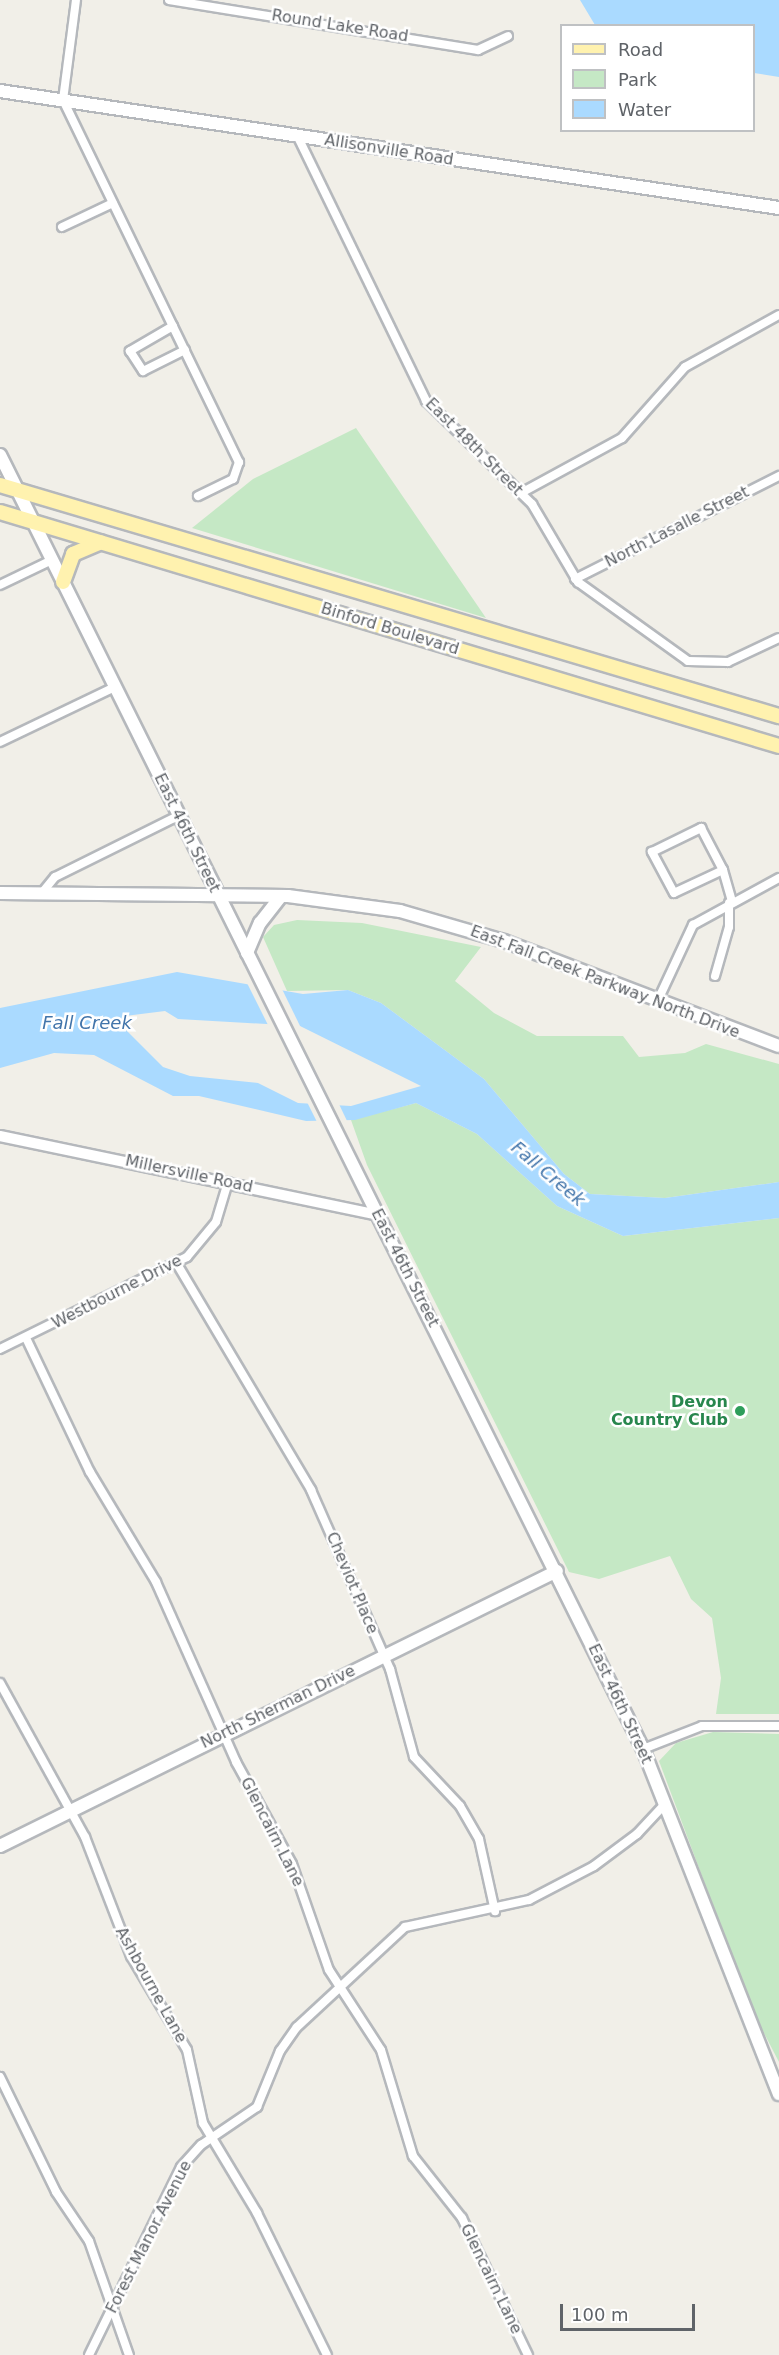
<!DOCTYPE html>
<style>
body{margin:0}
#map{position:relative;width:779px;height:2355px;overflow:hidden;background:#f1efe8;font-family:"DejaVu Sans",sans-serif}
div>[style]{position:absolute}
.green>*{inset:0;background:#c5e8c5}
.water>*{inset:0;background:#aadaff}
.pier>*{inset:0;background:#f1efe8}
.roads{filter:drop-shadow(2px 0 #b5b8bc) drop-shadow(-2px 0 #b5b8bc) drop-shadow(0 2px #b5b8bc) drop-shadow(0 -2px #b5b8bc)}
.minor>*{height:8px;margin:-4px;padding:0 4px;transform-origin:4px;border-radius:4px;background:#fff}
.tertiary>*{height:10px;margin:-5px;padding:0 5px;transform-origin:5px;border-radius:5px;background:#fff}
.secondary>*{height:12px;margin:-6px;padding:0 6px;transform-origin:6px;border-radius:6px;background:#fff}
.primary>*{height:14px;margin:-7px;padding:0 7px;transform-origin:7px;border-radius:7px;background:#fff2af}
.dots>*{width:16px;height:16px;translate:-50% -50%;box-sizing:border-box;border:3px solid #fff;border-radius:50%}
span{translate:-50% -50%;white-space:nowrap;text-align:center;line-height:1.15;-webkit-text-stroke:5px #fff;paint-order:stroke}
.street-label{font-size:16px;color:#5f6368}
.leisure-label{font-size:16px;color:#27864d;font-weight:700}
.right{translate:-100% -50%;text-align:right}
.water-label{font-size:18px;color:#4174aa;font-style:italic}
.legend{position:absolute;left:560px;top:24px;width:195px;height:108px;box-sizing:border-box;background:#fff;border:2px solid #bfc1c3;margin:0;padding:8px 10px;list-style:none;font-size:18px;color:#5f6368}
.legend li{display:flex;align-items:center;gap:12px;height:30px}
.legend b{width:30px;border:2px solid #bfc1c3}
.scale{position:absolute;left:560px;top:2304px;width:135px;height:27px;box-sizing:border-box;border:3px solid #5f6368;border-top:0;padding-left:8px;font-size:18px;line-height:21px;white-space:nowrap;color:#5f6368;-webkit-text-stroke:4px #fff;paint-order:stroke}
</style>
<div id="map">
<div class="green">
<div style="clip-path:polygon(356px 428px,486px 618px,192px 528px,253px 479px)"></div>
<div style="clip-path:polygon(297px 920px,362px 923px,481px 947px,455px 981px,494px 1013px,537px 1036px,623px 1036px,639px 1057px,685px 1053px,706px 1044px,779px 1064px,779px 1182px,665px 1198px,590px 1194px,564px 1174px,484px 1079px,381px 1003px,348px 990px,287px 991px,263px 937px,274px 925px)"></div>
<div style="clip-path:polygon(416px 1103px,477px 1134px,557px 1206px,623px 1236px,779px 1218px,779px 1714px,716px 1714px,721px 1678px,712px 1618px,691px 1599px,670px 1556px,599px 1579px,569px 1572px,367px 1165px,351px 1120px)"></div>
<div style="clip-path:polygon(713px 1732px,779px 1734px,779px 2062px,752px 2010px,659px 1761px,676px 1743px)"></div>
</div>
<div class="water">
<div style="clip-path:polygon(580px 0,779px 0,779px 77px,754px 73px,754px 26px,595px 25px)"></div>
<div style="clip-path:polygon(evenodd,177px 972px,303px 994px,348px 990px,381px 1003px,484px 1079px,564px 1174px,590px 1194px,665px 1198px,779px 1182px,779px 1218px,623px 1236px,557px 1206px,477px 1134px,416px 1103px,355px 1120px,306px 1121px,199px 1096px,173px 1096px,94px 1055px,54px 1053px,0 1068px,0 1008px,177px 972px,165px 1011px,178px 1019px,300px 1026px,421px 1086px,351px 1106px,298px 1103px,258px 1083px,190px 1076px,163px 1067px,120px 1024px,125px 1016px,165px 1011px)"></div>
</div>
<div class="pier">
<div style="clip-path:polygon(246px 981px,281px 987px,302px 1030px,270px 1029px)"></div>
<div style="clip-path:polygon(306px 1100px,338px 1102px,348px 1123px,318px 1124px)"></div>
</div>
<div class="roads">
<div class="minor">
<div style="left:76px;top:0;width:101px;rotate:97.4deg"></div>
<div style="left:63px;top:100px;width:403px;rotate:64.1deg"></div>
<div style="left:239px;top:462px;width:18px;rotate:109deg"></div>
<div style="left:233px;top:479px;width:39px;rotate:154deg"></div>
<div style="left:169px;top:0;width:313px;rotate:9.2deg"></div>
<div style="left:478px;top:50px;width:33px;rotate:-25deg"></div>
<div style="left:297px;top:135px;width:296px;rotate:64.1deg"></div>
<div style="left:426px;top:401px;width:148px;rotate:44.2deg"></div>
<div style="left:532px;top:504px;width:91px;rotate:59.5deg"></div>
<div style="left:578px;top:582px;width:135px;rotate:35.7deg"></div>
<div style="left:688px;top:661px;width:40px;rotate:1.4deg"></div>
<div style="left:728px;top:662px;width:56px;rotate:-25.2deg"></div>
<div style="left:62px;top:227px;width:56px;rotate:-25.2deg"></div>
<div style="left:173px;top:326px;width:50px;rotate:149.8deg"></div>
<div style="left:130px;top:351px;width:24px;rotate:57deg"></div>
<div style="left:143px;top:371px;width:47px;rotate:-26.6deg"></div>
<div style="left:521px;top:493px;width:115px;rotate:-28.6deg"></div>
<div style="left:622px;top:438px;width:95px;rotate:-48.4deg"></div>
<div style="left:685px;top:367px;width:107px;rotate:-29deg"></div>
<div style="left:575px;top:579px;width:229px;rotate:-26.8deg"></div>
<div style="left:0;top:585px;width:58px;rotate:-25.7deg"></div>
<div style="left:0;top:742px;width:127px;rotate:-25.6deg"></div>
<div style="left:701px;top:828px;width:47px;rotate:62.4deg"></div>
<div style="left:723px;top:870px;width:54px;rotate:154.9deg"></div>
<div style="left:674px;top:893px;width:47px;rotate:-118.2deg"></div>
<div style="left:652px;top:852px;width:55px;rotate:-26.1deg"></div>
<div style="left:723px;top:870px;width:32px;rotate:74deg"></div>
<div style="left:41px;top:894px;width:22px;rotate:-51deg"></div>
<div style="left:55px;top:877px;width:137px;rotate:-26.4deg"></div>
<div style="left:715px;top:976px;width:51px;rotate:-74.1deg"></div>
<div style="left:729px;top:927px;width:24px;rotate:-90deg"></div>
<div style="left:658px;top:1000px;width:83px;rotate:-65deg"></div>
<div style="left:693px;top:925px;width:98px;rotate:-28.7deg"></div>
<div style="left:177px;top:1264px;width:263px;rotate:59.3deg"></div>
<div style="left:311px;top:1490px;width:196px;rotate:66.2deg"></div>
<div style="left:390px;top:1669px;width:91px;rotate:74.7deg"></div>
<div style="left:414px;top:1757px;width:67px;rotate:46.8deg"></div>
<div style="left:460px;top:1806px;width:38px;rotate:60deg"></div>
<div style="left:479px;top:1839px;width:74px;rotate:77.5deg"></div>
<div style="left:26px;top:1338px;width:148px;rotate:64.5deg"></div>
<div style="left:90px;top:1472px;width:128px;rotate:59deg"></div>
<div style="left:156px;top:1582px;width:197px;rotate:66deg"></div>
<div style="left:236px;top:1762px;width:116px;rotate:61.2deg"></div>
<div style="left:292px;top:1864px;width:112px;rotate:70.8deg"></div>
<div style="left:329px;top:1970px;width:95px;rotate:57deg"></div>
<div style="left:381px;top:2050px;width:111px;rotate:73.2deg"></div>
<div style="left:413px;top:2156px;width:79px;rotate:51.7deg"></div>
<div style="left:462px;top:2218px;width:152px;rotate:64.3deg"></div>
<div style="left:0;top:1349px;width:208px;rotate:-26.2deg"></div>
<div style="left:187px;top:1257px;width:45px;rotate:-50.4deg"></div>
<div style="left:216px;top:1222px;width:42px;rotate:-73.3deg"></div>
<div style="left:0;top:1683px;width:176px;rotate:61.1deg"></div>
<div style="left:85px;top:1837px;width:128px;rotate:68.9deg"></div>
<div style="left:131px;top:1956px;width:109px;rotate:59.2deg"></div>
<div style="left:187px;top:2050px;width:75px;rotate:77.6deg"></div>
<div style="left:203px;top:2123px;width:105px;rotate:59deg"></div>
<div style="left:257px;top:2213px;width:158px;rotate:63.8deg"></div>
<div style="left:643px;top:1749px;width:63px;rotate:-21.3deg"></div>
<div style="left:702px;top:1726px;width:77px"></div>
<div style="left:0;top:2077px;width:128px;rotate:64deg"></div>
<div style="left:56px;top:2192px;width:59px;rotate:56deg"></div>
<div style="left:89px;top:2241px;width:121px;rotate:70.7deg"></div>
<div style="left:89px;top:2355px;width:209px;rotate:-63.9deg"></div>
<div style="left:181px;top:2167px;width:30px;rotate:-48deg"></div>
<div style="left:201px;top:2145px;width:68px;rotate:-34.2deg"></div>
<div style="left:257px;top:2107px;width:61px;rotate:-67.7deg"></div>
<div style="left:280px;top:2051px;width:29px;rotate:-55deg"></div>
<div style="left:297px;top:2027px;width:147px;rotate:-42.8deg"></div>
<div style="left:405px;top:1927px;width:127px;rotate:-12.3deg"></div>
<div style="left:529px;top:1900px;width:73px;rotate:-27.6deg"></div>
<div style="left:594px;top:1866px;width:54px;rotate:-36.7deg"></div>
<div style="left:637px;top:1834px;width:41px;rotate:-47deg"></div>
</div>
<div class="tertiary">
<div style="left:0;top:1136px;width:386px;rotate:11.8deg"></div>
</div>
<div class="secondary">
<div style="left:0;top:91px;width:788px;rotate:8.54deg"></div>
<div style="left:0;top:455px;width:1445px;rotate:63.58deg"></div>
<div style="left:643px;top:1749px;width:371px;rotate:68.5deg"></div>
<div style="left:0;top:893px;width:288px;rotate:0.6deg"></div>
<div style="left:288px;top:896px;width:113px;rotate:7.6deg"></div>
<div style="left:400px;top:911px;width:108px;rotate:16.1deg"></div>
<div style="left:504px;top:941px;width:294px;rotate:20.9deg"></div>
<div style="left:247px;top:953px;width:33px;rotate:-67deg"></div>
<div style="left:260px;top:923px;width:34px;rotate:-52deg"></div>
<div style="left:0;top:1846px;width:621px;rotate:-26.28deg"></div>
</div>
<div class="primary">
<div style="left:0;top:485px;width:813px;rotate:16.52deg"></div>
<div style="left:0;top:512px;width:813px;rotate:16.72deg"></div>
<div style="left:63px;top:582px;width:30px;rotate:-70deg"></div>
<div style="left:73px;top:554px;width:30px;rotate:-23deg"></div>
</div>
</div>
<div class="dots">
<div style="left:740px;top:1411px;background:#2e9e5b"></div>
</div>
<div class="street-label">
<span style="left:340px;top:26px;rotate:9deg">Round Lake Road</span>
<span style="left:389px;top:150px;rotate:9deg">Allisonville Road</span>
<span style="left:474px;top:447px;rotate:45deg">East 48th Street</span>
<span style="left:677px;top:527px;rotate:-27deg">North Lasalle Street</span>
<span style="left:390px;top:629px;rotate:17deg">Binford Boulevard</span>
<span style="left:187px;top:833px;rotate:64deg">East 46th Street</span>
<span style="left:605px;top:982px;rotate:21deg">East Fall Creek Parkway North Drive</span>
<span style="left:189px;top:1174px;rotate:12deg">Millersville Road</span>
<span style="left:405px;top:1268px;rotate:63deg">East 46th Street</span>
<span style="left:117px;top:1292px;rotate:-27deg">Westbourne Drive</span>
<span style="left:352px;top:1583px;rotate:67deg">Cheviot Place</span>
<span style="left:620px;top:1704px;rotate:65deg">East 46th Street</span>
<span style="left:278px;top:1707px;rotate:-26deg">North Sherman Drive</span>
<span style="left:272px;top:1832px;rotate:63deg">Glencairn Lane</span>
<span style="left:151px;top:1985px;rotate:61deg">Ashbourne Lane</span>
<span style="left:149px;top:2237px;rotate:-63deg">Forest Manor Avenue</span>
<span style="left:491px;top:2279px;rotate:64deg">Glencairn Lane</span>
</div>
<div class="leisure-label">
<span class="right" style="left:728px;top:1411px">Devon<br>Country Club</span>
</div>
<div class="water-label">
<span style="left:87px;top:1023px">Fall Creek</span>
<span style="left:548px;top:1174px;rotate:40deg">Fall Creek</span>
</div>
<ul class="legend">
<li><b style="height:8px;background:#fff2af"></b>Road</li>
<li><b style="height:16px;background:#c5e8c5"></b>Park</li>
<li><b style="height:16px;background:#aadaff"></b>Water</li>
</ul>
<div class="scale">100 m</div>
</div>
